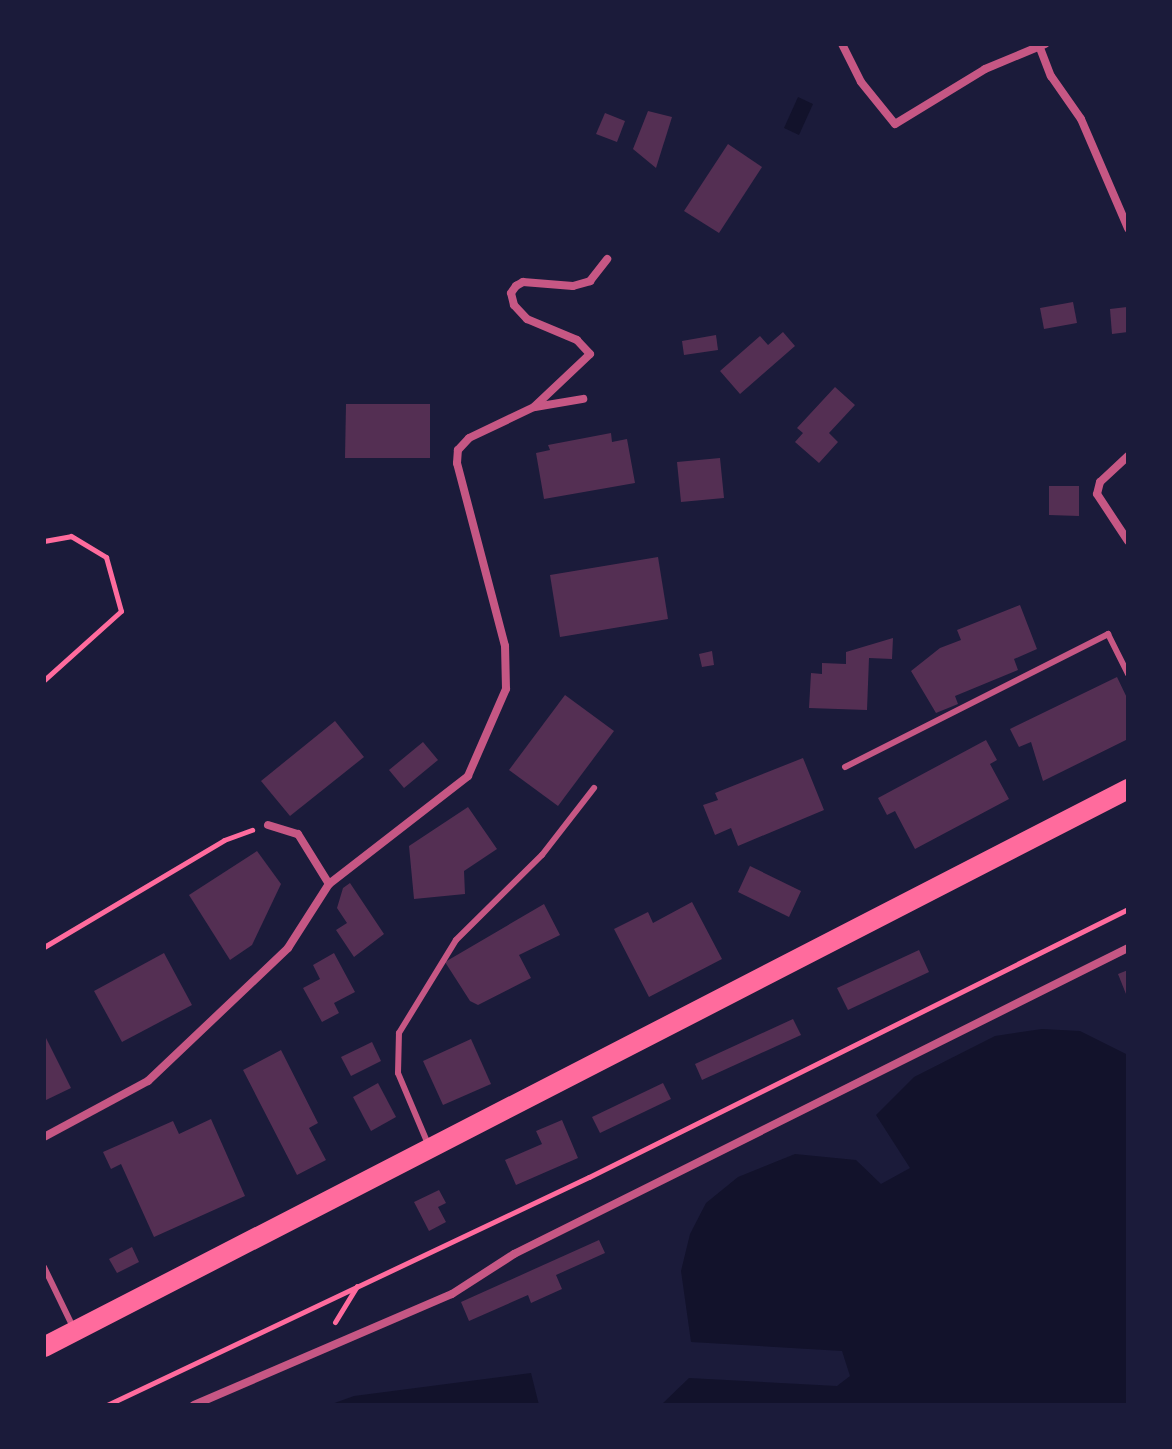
<!DOCTYPE html>
<style>
body{margin:0}
#map{position:relative;width:1172px;height:1449px;overflow:hidden;background:#1b1b3a;font-family:"IBM Plex Sans",sans-serif}
div>[style]{position:absolute}
.water>*{inset:0;background:#12122b}
.building>*{inset:0;background:#542f53}
.path>*{height:5px;margin:-2.5px;padding:0 2.5px;transform-origin:2.5px;border-radius:2.5px;background:#ff6b9d}
.service>*{height:6px;margin:-3px;padding:0 3px;transform-origin:3px;border-radius:3px;background:#c65784}
.minor>*{height:8px;margin:-4px;padding:0 4px;transform-origin:4px;border-radius:4px;background:#c65784}
.primary>*{height:20px;margin:-10px;padding:0 10px;transform-origin:10px;border-radius:10px;background:#ff6b9d}
span{translate:-50% -50%;white-space:nowrap;text-align:center;line-height:1.15;-webkit-text-stroke:8px #1b1b3a;paint-order:stroke}
.frame{position:absolute;inset:0;border:46px solid #1b1b3a;pointer-events:none}
</style>
<div id="map">
<div class="water">
<div style="clip-path:polygon(798px 97px,813px 104px,799px 135px,784px 128px)"></div>
<div style="clip-path:polygon(1042px 1029px,1080px 1031px,1128px 1055px,1128px 1405px,661px 1405px,689px 1378px,837px 1386px,850px 1376px,842px 1351px,691px 1342px,681px 1271px,690px 1234px,706px 1203px,738px 1177px,795px 1154px,856px 1160px,881px 1184px,910px 1168px,876px 1115px,914px 1077px,995px 1036px)"></div>
<div style="clip-path:polygon(531px 1373px,539px 1405px,329px 1405px,354px 1396px)"></div>
</div>
<div class="building">
<div style="clip-path:polygon(648px 111px,672px 117px,656px 168px,633px 149px)"></div>
<div style="clip-path:polygon(605px 113px,625px 121px,617px 142px,596px 134px)"></div>
<div style="clip-path:polygon(728px 144px,762px 167px,719px 233px,684px 211px)"></div>
<div style="clip-path:polygon(1073px 302px,1077px 323px,1044px 329px,1040px 308px)"></div>
<div style="clip-path:polygon(1127px 307px,1128px 332px,1112px 334px,1110px 309px)"></div>
<div style="clip-path:polygon(783px 332px,795px 346px,740px 394px,720px 371px,760px 336px,768px 345px)"></div>
<div style="clip-path:polygon(716px 335px,718px 350px,684px 355px,682px 341px)"></div>
<div style="clip-path:polygon(835px 387px,855px 405px,829px 433px,838px 442px,819px 463px,795px 442px,803px 433px,797px 428px)"></div>
<div style="clip-path:polygon(346px 404px,430px 404px,430px 458px,345px 458px)"></div>
<div style="clip-path:polygon(611px 433px,612px 442px,627px 439px,635px 483px,544px 499px,536px 453px,550px 450px,548px 445px)"></div>
<div style="clip-path:polygon(720px 458px,724px 498px,681px 502px,677px 462px)"></div>
<div style="clip-path:polygon(1049px 486px,1079px 486px,1079px 516px,1049px 515px)"></div>
<div style="clip-path:polygon(658px 557px,668px 619px,560px 637px,550px 575px)"></div>
<div style="clip-path:polygon(1020px 605px,1037px 649px,1014px 659px,1018px 670px,955px 696px,958px 704px,936px 713px,911px 671px,940px 648px,961px 640px,957px 630px)"></div>
<div style="clip-path:polygon(893px 638px,892px 659px,869px 658px,867px 710px,809px 708px,811px 673px,822px 674px,822px 663px,846px 664px,846px 652px)"></div>
<div style="clip-path:polygon(712px 651px,714px 665px,702px 667px,699px 654px)"></div>
<div style="clip-path:polygon(1117px 677px,1128px 700px,1128px 739px,1043px 781px,1031px 742px,1019px 747px,1010px 729px)"></div>
<div style="clip-path:polygon(565px 695px,614px 731px,558px 806px,509px 770px)"></div>
<div style="clip-path:polygon(335px 721px,364px 757px,290px 816px,261px 781px)"></div>
<div style="clip-path:polygon(986px 740px,997px 760px,990px 764px,1009px 799px,915px 849px,895px 811px,887px 815px,878px 798px)"></div>
<div style="clip-path:polygon(423px 742px,438px 760px,404px 788px,389px 770px)"></div>
<div style="clip-path:polygon(803px 758px,824px 810px,738px 846px,731px 828px,715px 835px,703px 805px,718px 800px,715px 793px)"></div>
<div style="clip-path:polygon(468px 807px,497px 849px,464px 871px,465px 894px,414px 899px,409px 846px)"></div>
<div style="clip-path:polygon(257px 851px,281px 884px,252px 945px,230px 960px,189px 895px)"></div>
<div style="clip-path:polygon(750px 866px,801px 891px,789px 917px,738px 892px)"></div>
<div style="clip-path:polygon(350px 883px,384px 934px,354px 957px,336px 930px,347px 923px,337px 908px,343px 888px)"></div>
<div style="clip-path:polygon(692px 902px,722px 959px,649px 997px,614px 929px,648px 912px,653px 923px)"></div>
<div style="clip-path:polygon(544px 904px,560px 935px,519px 955px,531px 978px,478px 1005px,470px 1001px,445px 962px)"></div>
<div style="clip-path:polygon(919px 950px,929px 972px,848px 1010px,837px 988px)"></div>
<div style="clip-path:polygon(164px 953px,192px 1005px,122px 1042px,94px 991px)"></div>
<div style="clip-path:polygon(334px 953px,355px 992px,334px 1003px,339px 1013px,322px 1022px,303px 988px,320px 979px,313px 965px)"></div>
<div style="clip-path:polygon(1128px 970px,1128px 999px,1118px 974px)"></div>
<div style="clip-path:polygon(793px 1019px,801px 1035px,702px 1080px,695px 1064px)"></div>
<div style="clip-path:polygon(44px 1034px,71px 1088px,44px 1101px)"></div>
<div style="clip-path:polygon(471px 1039px,491px 1084px,443px 1105px,423px 1061px)"></div>
<div style="clip-path:polygon(372px 1042px,381px 1061px,351px 1076px,341px 1057px)"></div>
<div style="clip-path:polygon(281px 1050px,318px 1123px,309px 1128px,326px 1160px,297px 1175px,243px 1070px)"></div>
<div style="clip-path:polygon(378px 1083px,396px 1117px,371px 1131px,353px 1097px)"></div>
<div style="clip-path:polygon(663px 1083px,671px 1099px,600px 1133px,592px 1117px)"></div>
<div style="clip-path:polygon(211px 1119px,245px 1196px,154px 1237px,121px 1164px,111px 1169px,103px 1152px,173px 1121px,179px 1134px)"></div>
<div style="clip-path:polygon(562px 1120px,578px 1158px,516px 1185px,505px 1160px,542px 1144px,536px 1131px)"></div>
<div style="clip-path:polygon(439px 1190px,446px 1203px,438px 1207px,446px 1222px,429px 1231px,414px 1202px)"></div>
<div style="clip-path:polygon(599px 1240px,605px 1253px,556px 1275px,562px 1289px,531px 1303px,528px 1295px,469px 1321px,461px 1302px)"></div>
<div style="clip-path:polygon(132px 1247px,139px 1262px,117px 1273px,109px 1259px)"></div>
</div>
<div class="path">
<div style="left:44px;top:541px;width:27px;rotate:-10deg"></div>
<div style="left:71px;top:536px;width:41px;rotate:31deg"></div>
<div style="left:106px;top:557px;width:56px;rotate:74.5deg"></div>
<div style="left:121px;top:611px;width:103px;rotate:138.1deg"></div>
<div style="left:44px;top:947px;width:209px;rotate:-30.7deg"></div>
<div style="left:224px;top:840px;width:30px;rotate:-20deg"></div>
<div style="left:335px;top:1322px;width:42px;rotate:-58.6deg"></div>
<div style="left:107px;top:1405px;width:533px;rotate:-25.32deg"></div>
<div style="left:589px;top:1177px;width:602px;rotate:-26.44deg"></div>
</div>
<div class="service">
<div style="left:845px;top:767px;width:295px;rotate:-26.8deg"></div>
<div style="left:1108px;top:634px;width:45px;rotate:63.4deg"></div>
<div style="left:428px;top:1144px;width:77px;rotate:-112.9deg"></div>
<div style="left:398px;top:1073px;width:40px;rotate:-88.6deg"></div>
<div style="left:399px;top:1033px;width:109px;rotate:-58.5deg"></div>
<div style="left:456px;top:940px;width:121px;rotate:-44.7deg"></div>
<div style="left:542px;top:855px;width:85px;rotate:-52.2deg"></div>
<div style="left:44px;top:1267px;width:67px;rotate:64.2deg"></div>
</div>
<div class="minor">
<div style="left:842px;top:44px;width:42px;rotate:63.4deg"></div>
<div style="left:861px;top:82px;width:54px;rotate:51deg"></div>
<div style="left:895px;top:124px;width:105px;rotate:-31.4deg"></div>
<div style="left:985px;top:69px;width:65px;rotate:-22.6deg"></div>
<div style="left:1040px;top:48px;width:30px;rotate:69deg"></div>
<div style="left:1051px;top:76px;width:52px;rotate:55.1deg"></div>
<div style="left:1081px;top:119px;width:119px;rotate:66.7deg"></div>
<div style="left:535px;top:407px;width:49px;rotate:-9.5deg"></div>
<div style="left:1128px;top:456px;width:38px;rotate:137deg"></div>
<div style="left:1100px;top:482px;width:12px;rotate:104deg"></div>
<div style="left:1097px;top:494px;width:56px;rotate:56.6deg"></div>
<div style="left:268px;top:825px;width:31px;rotate:17deg"></div>
<div style="left:298px;top:834px;width:59px;rotate:58.2deg"></div>
<div style="left:44px;top:1137px;width:118px;rotate:-28.3deg"></div>
<div style="left:148px;top:1081px;width:193px;rotate:-43.5deg"></div>
<div style="left:288px;top:948px;width:76px;rotate:-57.4deg"></div>
<div style="left:329px;top:884px;width:176px;rotate:-37.8deg"></div>
<div style="left:468px;top:776px;width:95px;rotate:-66.4deg"></div>
<div style="left:506px;top:689px;width:43px;rotate:-91.3deg"></div>
<div style="left:505px;top:646px;width:189px;rotate:-104.7deg"></div>
<div style="left:457px;top:463px;width:13px;rotate:-86deg"></div>
<div style="left:458px;top:450px;width:16px;rotate:-47deg"></div>
<div style="left:469px;top:438px;width:72px;rotate:-25.5deg"></div>
<div style="left:534px;top:407px;width:77px;rotate:-43.4deg"></div>
<div style="left:590px;top:354px;width:19px;rotate:-133deg"></div>
<div style="left:577px;top:340px;width:54px;rotate:-157.2deg"></div>
<div style="left:527px;top:319px;width:19px;rotate:-133deg"></div>
<div style="left:514px;top:305px;width:12px;rotate:-104deg"></div>
<div style="left:511px;top:293px;width:9px;rotate:-54deg"></div>
<div style="left:516px;top:286px;width:8px;rotate:-30deg"></div>
<div style="left:523px;top:282px;width:50px;rotate:4.6deg"></div>
<div style="left:573px;top:286px;width:18px;rotate:-16deg"></div>
<div style="left:590px;top:281px;width:28px;rotate:-52deg"></div>
<div style="left:194px;top:1405px;width:281px;rotate:-23.3deg"></div>
<div style="left:452px;top:1294px;width:74px;rotate:-32.8deg"></div>
<div style="left:514px;top:1254px;width:686px;rotate:-26.49deg"></div>
</div>
<div class="primary">
<div style="left:44px;top:1347px;width:1219px;rotate:-27.24deg"></div>
</div>
<div class="frame"></div>
</div>
